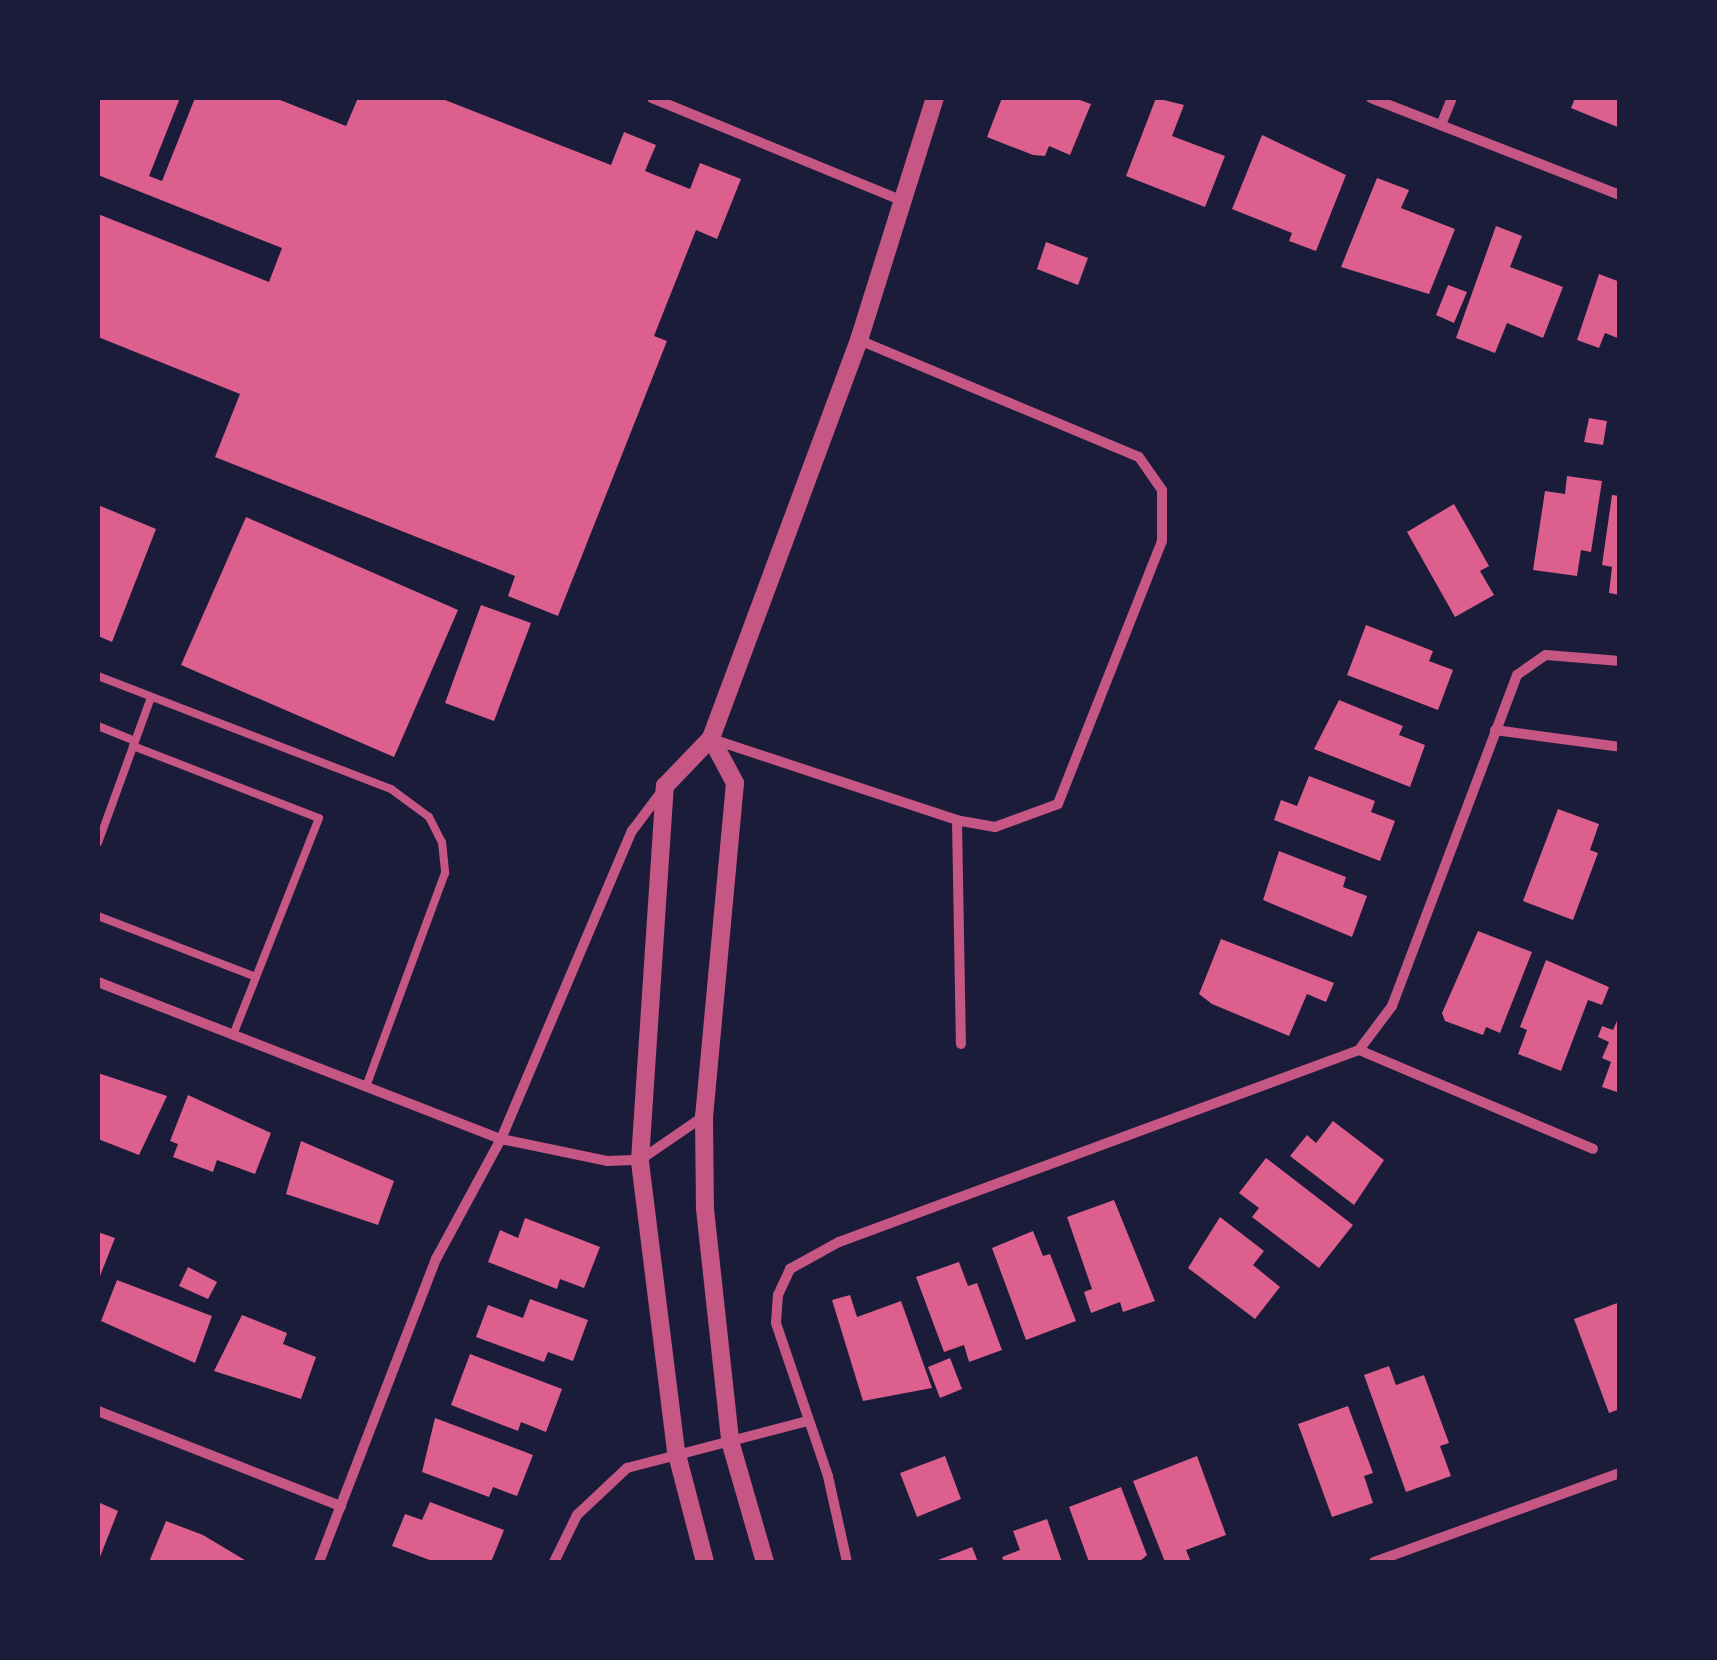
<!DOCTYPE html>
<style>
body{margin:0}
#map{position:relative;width:1717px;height:1660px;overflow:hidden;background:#1b1b3a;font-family:"Asap Condensed",sans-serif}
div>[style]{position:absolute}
.building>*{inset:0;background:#dd5f8e}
.service>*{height:8px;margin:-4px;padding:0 4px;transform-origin:4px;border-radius:4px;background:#c65784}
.minor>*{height:10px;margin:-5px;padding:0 5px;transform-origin:5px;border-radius:5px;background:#c65784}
.tertiary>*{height:18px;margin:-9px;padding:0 9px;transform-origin:9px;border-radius:9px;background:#c65784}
span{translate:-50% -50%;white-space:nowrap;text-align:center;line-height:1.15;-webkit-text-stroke:10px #1b1b3a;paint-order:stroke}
.frame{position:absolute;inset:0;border:100px solid #1b1b3a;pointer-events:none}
</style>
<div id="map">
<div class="building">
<div style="clip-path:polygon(98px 98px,180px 98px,149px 176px,162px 181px,195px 98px,275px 98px,346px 126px,358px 98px,440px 98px,611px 165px,624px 132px,656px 145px,645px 171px,690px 189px,700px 163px,741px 179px,717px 239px,696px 230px,654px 336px,667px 341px,558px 616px,508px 596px,515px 576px,215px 457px,240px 394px,98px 337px,98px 214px,269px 282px,282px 248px,98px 175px)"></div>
<div style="clip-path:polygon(1002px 98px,1074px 98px,1091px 104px,1070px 155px,1049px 146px,1045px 156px,1033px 155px,987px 137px)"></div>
<div style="clip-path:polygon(1156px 98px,1184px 105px,1172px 136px,1225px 156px,1205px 207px,1126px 176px)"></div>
<div style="clip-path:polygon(1575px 98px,1620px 98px,1620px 128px,1571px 108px)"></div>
<div style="clip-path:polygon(1262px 135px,1346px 175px,1316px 251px,1289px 241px,1292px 233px,1232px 209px)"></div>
<div style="clip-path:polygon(1377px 178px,1409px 190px,1401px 208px,1455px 229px,1429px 294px,1341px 267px)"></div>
<div style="clip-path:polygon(1496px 226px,1522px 236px,1510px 267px,1563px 287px,1543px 338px,1507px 323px,1495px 353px,1456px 338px)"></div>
<div style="clip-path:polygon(1046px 242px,1088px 258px,1078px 285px,1037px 269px)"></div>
<div style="clip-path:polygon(1599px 274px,1620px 282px,1620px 339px,1605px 333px,1599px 348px,1577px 340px)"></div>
<div style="clip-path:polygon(1448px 285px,1467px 292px,1454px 323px,1436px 315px)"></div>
<div style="clip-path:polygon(1589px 418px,1607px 421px,1603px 445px,1584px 442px)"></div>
<div style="clip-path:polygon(1567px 476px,1602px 481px,1591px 552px,1581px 550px,1577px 576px,1533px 570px,1545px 491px,1565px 494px)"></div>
<div style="clip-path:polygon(1612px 495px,1620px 496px,1620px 595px,1609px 593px,1612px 567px,1602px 565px)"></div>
<div style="clip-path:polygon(1454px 504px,1489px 566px,1480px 571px,1494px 595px,1455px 617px,1407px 532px)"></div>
<div style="clip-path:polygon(98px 505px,156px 529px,112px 642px,98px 636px)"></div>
<div style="clip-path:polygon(246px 517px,458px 610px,394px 757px,181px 665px)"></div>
<div style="clip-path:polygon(481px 605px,531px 623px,494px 721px,445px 703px)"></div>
<div style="clip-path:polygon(1366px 625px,1433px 651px,1429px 661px,1453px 670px,1438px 710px,1347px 675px)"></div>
<div style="clip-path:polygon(1339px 700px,1403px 726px,1399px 735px,1425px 745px,1410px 787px,1314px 749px)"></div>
<div style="clip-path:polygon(1309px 776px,1375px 801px,1371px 812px,1395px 821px,1380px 861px,1274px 820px,1281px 800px,1297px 806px)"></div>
<div style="clip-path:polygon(1558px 809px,1599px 824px,1590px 850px,1598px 853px,1573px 920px,1523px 901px)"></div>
<div style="clip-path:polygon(1279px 851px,1346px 877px,1343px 887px,1367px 896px,1352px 937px,1263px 900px)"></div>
<div style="clip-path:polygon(1478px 931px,1532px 952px,1500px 1033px,1486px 1027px,1483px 1035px,1445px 1021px,1442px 1013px)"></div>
<div style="clip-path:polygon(1221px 939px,1334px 983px,1326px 1002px,1307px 994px,1289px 1036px,1212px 1004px,1199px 994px)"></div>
<div style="clip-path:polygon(1546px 960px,1609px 987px,1602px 1005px,1588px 1000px,1561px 1071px,1518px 1054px,1527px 1030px,1520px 1027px)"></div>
<div style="clip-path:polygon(1620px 1014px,1620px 1093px,1602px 1087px,1611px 1062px,1602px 1058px,1609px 1042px,1598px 1037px,1602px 1026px,1613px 1030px)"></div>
<div style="clip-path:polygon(98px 1073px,167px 1096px,139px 1155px,98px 1139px)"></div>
<div style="clip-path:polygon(188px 1095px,271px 1133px,255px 1174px,217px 1160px,213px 1172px,173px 1157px,178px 1144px,170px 1141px)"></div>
<div style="clip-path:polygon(1333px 1121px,1384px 1160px,1354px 1205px,1290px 1156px,1307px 1135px,1316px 1143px)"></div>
<div style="clip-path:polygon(301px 1141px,394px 1181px,378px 1225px,286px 1194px)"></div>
<div style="clip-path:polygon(1266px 1158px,1353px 1225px,1319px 1268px,1252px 1217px,1259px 1208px,1239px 1193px)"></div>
<div style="clip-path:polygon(1114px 1200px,1155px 1301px,1123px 1312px,1120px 1302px,1091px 1313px,1084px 1292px,1092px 1289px,1067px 1217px)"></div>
<div style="clip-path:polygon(1220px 1217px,1264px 1251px,1253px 1265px,1280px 1287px,1255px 1319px,1188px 1268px)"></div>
<div style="clip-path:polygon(525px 1218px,600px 1247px,584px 1288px,560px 1279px,557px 1289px,488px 1262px,500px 1230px,518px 1238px)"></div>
<div style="clip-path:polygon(1033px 1231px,1043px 1256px,1050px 1254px,1076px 1321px,1026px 1340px,992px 1248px)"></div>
<div style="clip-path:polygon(98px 1232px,115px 1238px,98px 1281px)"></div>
<div style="clip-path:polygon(959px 1262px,968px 1286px,977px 1283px,1002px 1350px,969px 1362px,964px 1345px,944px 1352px,916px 1277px)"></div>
<div style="clip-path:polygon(188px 1267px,217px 1282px,208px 1299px,179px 1286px)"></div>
<div style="clip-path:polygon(117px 1280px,212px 1316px,195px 1363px,101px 1321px)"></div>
<div style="clip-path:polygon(850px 1295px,857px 1317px,901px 1301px,932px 1388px,863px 1401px,832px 1300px)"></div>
<div style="clip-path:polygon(530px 1299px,588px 1320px,573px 1361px,548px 1352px,544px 1362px,476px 1337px,488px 1305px,523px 1318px)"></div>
<div style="clip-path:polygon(1620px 1302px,1620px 1409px,1609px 1413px,1574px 1319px)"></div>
<div style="clip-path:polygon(242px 1315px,287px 1333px,283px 1344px,316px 1357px,301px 1399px,214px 1371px)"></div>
<div style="clip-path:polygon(470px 1354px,562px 1389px,546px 1432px,521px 1422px,518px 1431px,451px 1405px)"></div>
<div style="clip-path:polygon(950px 1358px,962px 1389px,940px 1398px,928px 1367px)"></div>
<div style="clip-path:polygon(1389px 1366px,1396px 1385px,1424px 1375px,1449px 1443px,1440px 1446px,1451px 1476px,1406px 1492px,1364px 1375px)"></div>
<div style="clip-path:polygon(1348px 1406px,1373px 1473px,1364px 1476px,1373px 1503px,1332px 1517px,1298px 1424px)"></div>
<div style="clip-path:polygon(435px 1418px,533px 1455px,517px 1496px,493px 1487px,489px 1497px,422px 1472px)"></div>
<div style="clip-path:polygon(945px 1456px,961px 1499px,917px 1517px,900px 1473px)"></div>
<div style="clip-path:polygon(1197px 1456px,1226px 1535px,1186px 1550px,1191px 1562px,1165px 1562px,1133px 1481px)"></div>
<div style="clip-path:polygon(1121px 1487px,1147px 1555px,1139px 1562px,1089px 1562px,1069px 1507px)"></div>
<div style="clip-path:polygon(98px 1502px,118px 1511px,98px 1562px)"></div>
<div style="clip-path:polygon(430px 1502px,504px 1530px,491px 1562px,435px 1562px,392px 1546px,405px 1514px,422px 1520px)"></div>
<div style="clip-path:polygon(1047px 1519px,1062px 1562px,1004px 1562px,1002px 1557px,1020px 1550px,1013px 1531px)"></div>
<div style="clip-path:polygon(166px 1521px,203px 1535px,248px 1562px,149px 1562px)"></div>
<div style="clip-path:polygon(972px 1547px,978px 1562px,933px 1562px)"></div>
</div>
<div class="service">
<div style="left:98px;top:676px;width:314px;rotate:21.1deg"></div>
<div style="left:391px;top:789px;width:47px;rotate:36.4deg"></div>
<div style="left:429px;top:817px;width:28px;rotate:63deg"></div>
<div style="left:442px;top:842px;width:31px;rotate:84deg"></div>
<div style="left:445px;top:873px;width:228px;rotate:110.3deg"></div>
<div style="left:98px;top:726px;width:40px;rotate:22deg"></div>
<div style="left:133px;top:746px;width:199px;rotate:21.2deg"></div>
<div style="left:319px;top:818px;width:233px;rotate:111.6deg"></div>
<div style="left:98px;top:843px;width:155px;rotate:-70deg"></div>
<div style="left:98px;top:916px;width:169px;rotate:21.1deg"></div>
</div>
<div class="minor">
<div style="left:652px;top:98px;width:269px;rotate:22.3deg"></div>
<div style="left:1371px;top:98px;width:267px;rotate:21.3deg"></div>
<div style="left:1441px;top:125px;width:29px;rotate:-68deg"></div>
<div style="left:859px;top:340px;width:303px;rotate:22.7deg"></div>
<div style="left:1139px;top:457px;width:40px;rotate:55.1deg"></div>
<div style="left:1162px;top:490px;width:51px;rotate:90deg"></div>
<div style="left:1162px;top:541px;width:283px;rotate:111.6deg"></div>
<div style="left:1058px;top:804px;width:67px;rotate:159.9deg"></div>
<div style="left:995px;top:827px;width:39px;rotate:-170deg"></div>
<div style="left:957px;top:820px;width:224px;rotate:89deg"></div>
<div style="left:1495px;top:730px;width:126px;rotate:7.7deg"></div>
<div style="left:712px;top:739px;width:258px;rotate:18.3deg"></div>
<div style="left:98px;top:982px;width:433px;rotate:21.3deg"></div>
<div style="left:501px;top:1139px;width:108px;rotate:11.7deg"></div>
<div style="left:607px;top:1161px;width:33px;rotate:-2deg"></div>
<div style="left:640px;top:1160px;width:78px;rotate:-34.5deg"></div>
<div style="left:1359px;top:1050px;width:254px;rotate:22.9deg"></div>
<div style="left:98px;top:1411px;width:261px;rotate:21.4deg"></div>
<div style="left:319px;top:1562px;width:325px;rotate:-68.9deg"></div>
<div style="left:436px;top:1259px;width:136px;rotate:-61.6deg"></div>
<div style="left:501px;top:1139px;width:335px;rotate:-67deg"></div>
<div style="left:632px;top:831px;width:50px;rotate:-53.1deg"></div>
<div style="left:554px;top:1562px;width:52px;rotate:-63.9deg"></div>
<div style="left:577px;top:1515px;width:69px;rotate:-43.2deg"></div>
<div style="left:627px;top:1468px;width:187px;rotate:-14.6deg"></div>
<div style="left:847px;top:1562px;width:88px;rotate:-102.5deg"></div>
<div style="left:828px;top:1476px;width:162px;rotate:-108.8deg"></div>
<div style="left:776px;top:1323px;width:28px;rotate:-86deg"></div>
<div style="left:778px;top:1295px;width:29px;rotate:-65deg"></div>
<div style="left:790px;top:1269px;width:56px;rotate:-28.9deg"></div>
<div style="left:839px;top:1242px;width:554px;rotate:-20.27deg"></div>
<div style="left:1359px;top:1050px;width:55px;rotate:-53.1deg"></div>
<div style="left:1392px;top:1006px;width:354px;rotate:-69.3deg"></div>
<div style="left:1517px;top:675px;width:35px;rotate:-35deg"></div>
<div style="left:1546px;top:655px;width:74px;rotate:4.6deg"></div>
<div style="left:1374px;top:1562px;width:262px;rotate:-19.9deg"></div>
</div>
<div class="tertiary">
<div style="left:711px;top:738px;width:51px;rotate:61.9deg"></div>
<div style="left:735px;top:783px;width:334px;rotate:95.3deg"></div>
<div style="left:704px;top:1116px;width:93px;rotate:89.4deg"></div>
<div style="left:705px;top:1209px;width:233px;rotate:83.8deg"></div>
<div style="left:730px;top:1441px;width:126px;rotate:73.9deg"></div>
<div style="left:705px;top:1562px;width:115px;rotate:-104.6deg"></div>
<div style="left:676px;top:1451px;width:293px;rotate:-97.1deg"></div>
<div style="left:640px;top:1160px;width:375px;rotate:-86.2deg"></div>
<div style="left:665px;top:786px;width:66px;rotate:-46.2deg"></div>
<div style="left:711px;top:738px;width:425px;rotate:-69.6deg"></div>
<div style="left:859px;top:340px;width:254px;rotate:-72.6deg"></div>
</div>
<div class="frame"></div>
</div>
